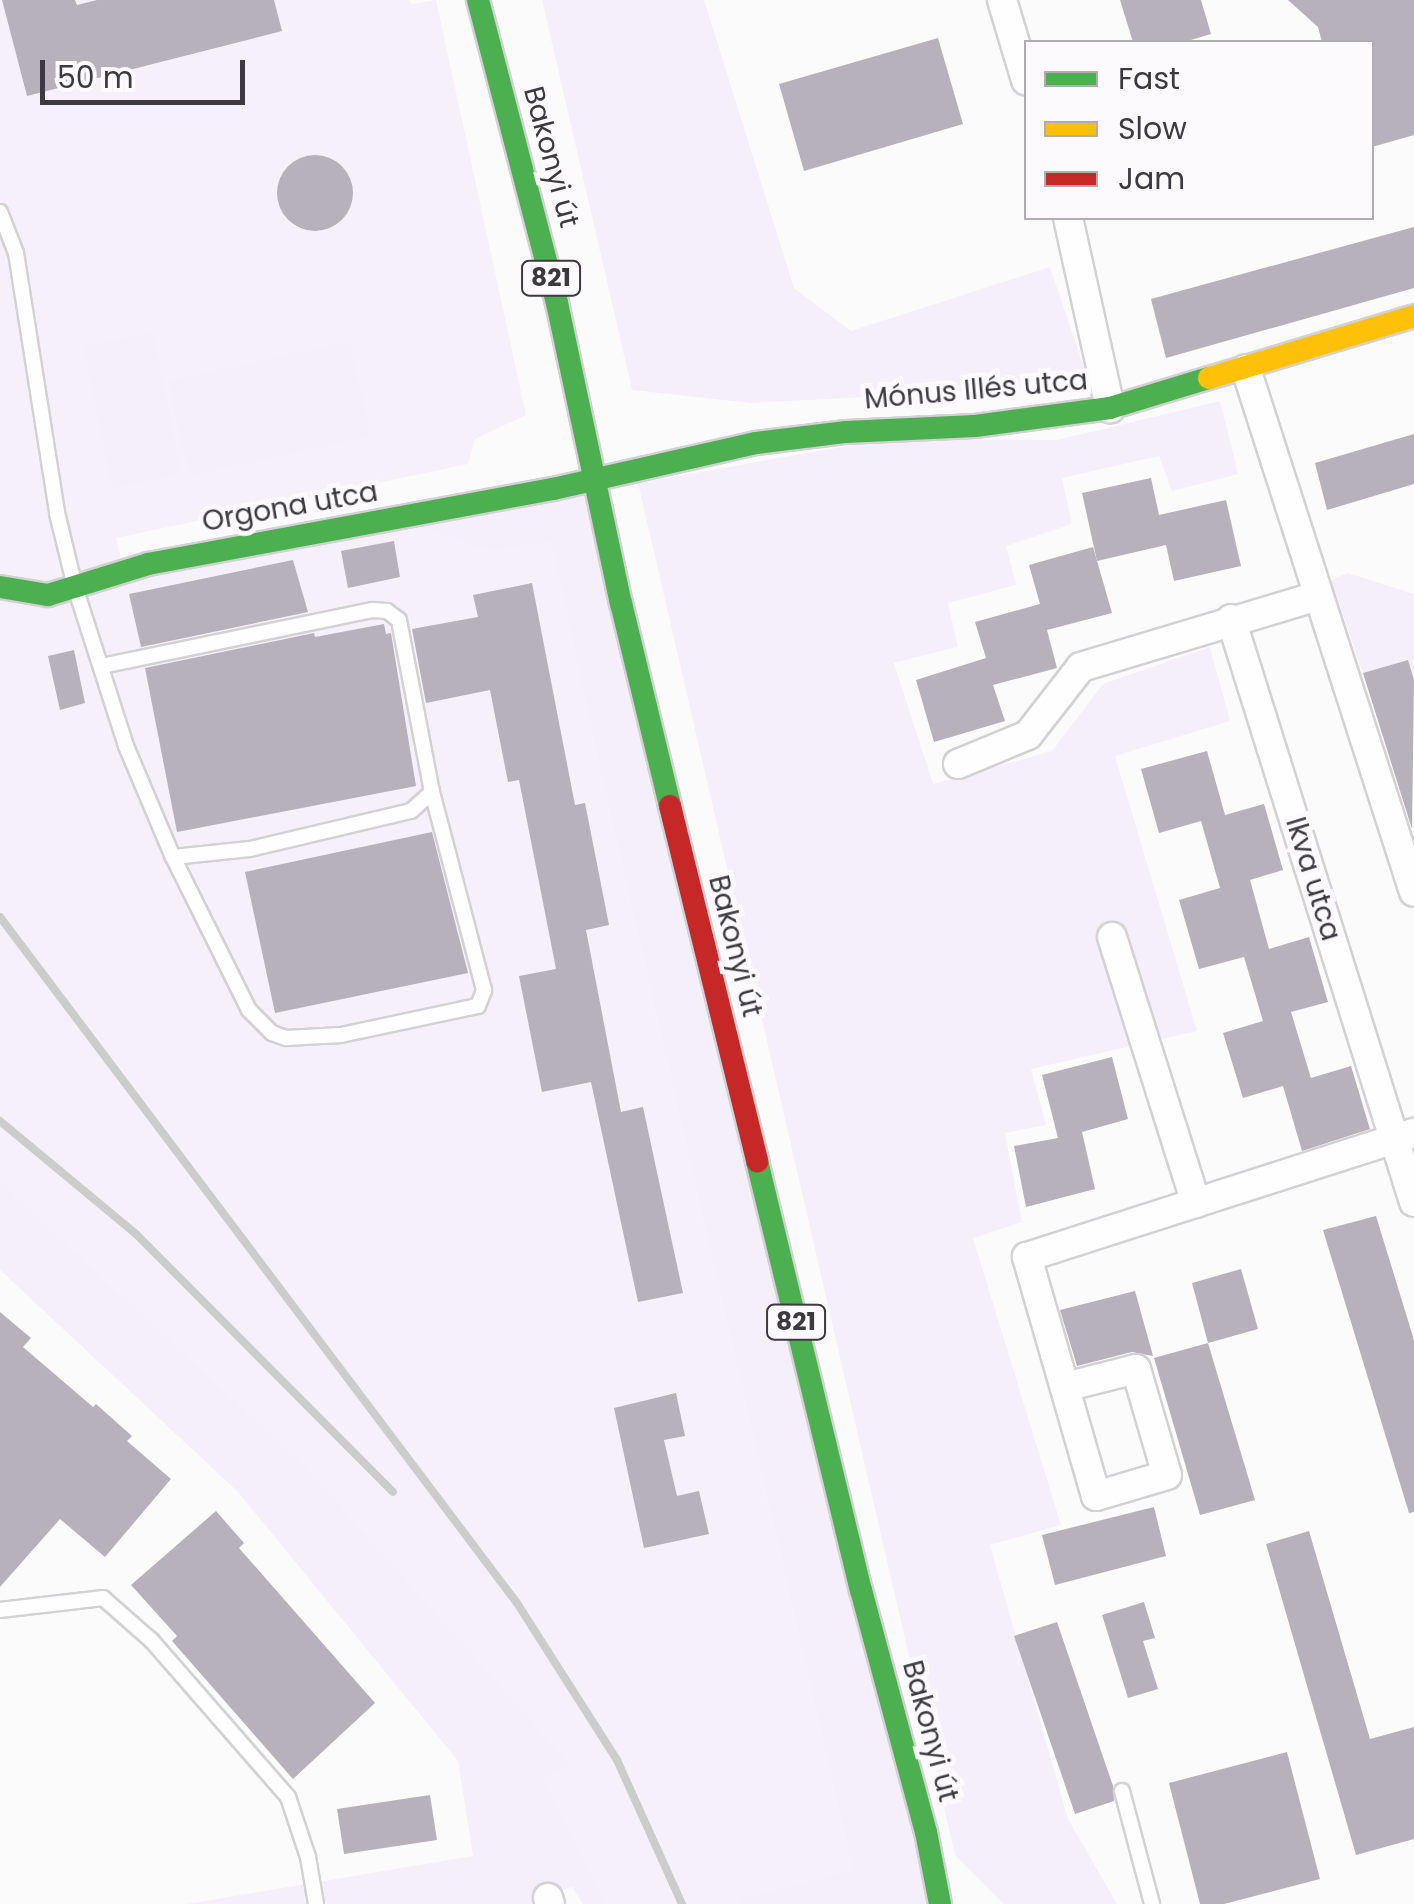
<!DOCTYPE html>
<meta charset="utf-8">
<style>
body{margin:0}
#map{position:relative;width:1414px;height:1904px;overflow:hidden;background:#fcfbfc;font-family:Poppins,sans-serif}
div>[style]{position:absolute}
.built>*{inset:0;background:#f5f0f9}
.green>*{inset:0;background:#f5effb}
.building>*{inset:0;background:#b6b1ba}
.round{border-radius:50%}
.roads{filter:drop-shadow(2px 0 #d2d1d4) drop-shadow(-2px 0 #d2d1d4) drop-shadow(0 2px #d2d1d4) drop-shadow(0 -2px #d2d1d4)}
.lane>*{height:14px;margin:-7px;padding:0 7px;transform-origin:7px;border-radius:7px;background:#fffeff}
.street>*{height:28px;margin:-14px;padding:0 14px;transform-origin:14px;border-radius:14px;background:#fffeff}
.fast>*{height:22px;margin:-11px;padding:0 11px;transform-origin:11px;border-radius:11px;background:#4caf50}
.slow>*{height:22px;margin:-11px;padding:0 11px;transform-origin:11px;border-radius:11px;background:#ffc107}
.jam>*{height:22px;margin:-11px;padding:0 11px;transform-origin:11px;border-radius:11px;background:#c62828}
.rail>*{height:8px;margin:-4px;padding:0 4px;transform-origin:4px;border-radius:4px;background:#ccc}
span{translate:-50% -50%;white-space:nowrap;text-align:center;line-height:1.15;-webkit-text-stroke:10px #fcfafd;paint-order:stroke}
.shield-label span{padding:2px 8px;background:#fcfafd;border:2px solid;border-radius:8px;-webkit-text-stroke-width:0}
.shield-label{font-size:25px;color:#3d3940;font-weight:700}
.street-label{font-size:28px;color:#3d3940}
.legend{position:absolute;left:1024px;top:40px;width:350px;height:180px;box-sizing:border-box;background:#fcfafd;border:2px solid #b0adb1;margin:0;padding:12px 18px;list-style:none;font-size:30px;color:#3d3940}
.legend li{display:flex;align-items:center;gap:20px;height:50px}
.legend b{width:50px;border:2px solid #b0adb1}
.scale{position:absolute;left:40px;top:60px;width:205px;height:45px;box-sizing:border-box;border:5px solid #3d3940;border-top:0;padding-left:12px;font-size:30px;line-height:35px;white-space:nowrap;color:#3d3940;-webkit-text-stroke:8px #fcfafd;paint-order:stroke}
</style>
<div id="map">
<div class="built">
<div style="clip-path:polygon(0 0,409px 0,411px 4px,436px 0,526px 415px,475px 439px,468px 464px,116px 538px,126px 581px,405px 522px,488px 552px,551px 540px,604px 789px,852px 1869px,738px 1898px,739px 1904px,607px 1904px,542px 1780px,570px 1766px,303px 1463px,0 1181px)"></div>
</div>
<div class="green">
<div style="clip-path:polygon(542px 0,704px 0,794px 288px,851px 331px,1050px 267px,1090px 385px,751px 403px,632px 390px)"></div>
<div style="clip-path:polygon(153px 333px,182px 474px,112px 488px,83px 346px)"></div>
<div style="clip-path:polygon(350px 341px,371px 436px,189px 476px,168px 381px)"></div>
<div style="clip-path:polygon(1220px 401px,1238px 474px,1172px 491px,1159px 456px,1062px 478px,1072px 524px,1006px 546px,1016px 585px,948px 603px,958px 647px,894px 663px,933px 784px,1052px 751px,1103px 684px,1210px 647px,1230px 721px,1115px 756px,1197px 1031px,1031px 1069px,1046px 1125px,1005px 1133px,1022px 1222px,973px 1238px,1061px 1525px,990px 1545px,1068px 1819px,1117px 1904px,1004px 1904px,955px 1855px,638px 483px,887px 439px,1057px 440px)"></div>
<div style="clip-path:polygon(589px 494px,929px 1904px,739px 1904px,738px 1898px,852px 1869px,604px 789px,551px 541px,488px 552px,405px 522px)"></div>
<div style="clip-path:polygon(1348px 573px,1414px 594px,1414px 681px,1408px 660px,1363px 673px,1331px 580px)"></div>
<div style="clip-path:polygon(0 1181px,303px 1463px,571px 1766px,543px 1780px,607px 1904px,583px 1904px,572px 1887px,534px 1896px,533px 1904px,187px 1904px,473px 1856px,458px 1761px,238px 1492px,0 1270px)"></div>
</div>
<div class="building">
<div style="clip-path:polygon(2px 0,75px 0,77px 5px,97px 0,274px 0,282px 31px,27px 96px)"></div>
<div style="clip-path:polygon(1120px 0,1201px 0,1211px 34px,1184px 42px,1133px 42px)"></div>
<div style="clip-path:polygon(1288px 0,1414px 0,1414px 135px,1372px 147px,1372px 42px,1322px 42px,1318px 27px)"></div>
<div style="clip-path:polygon(938px 38px,963px 124px,804px 171px,779px 84px)"></div>
<div class="round" style="left:277px;top:155px;width:76px;height:76px"></div>
<div style="clip-path:polygon(1414px 227px,1414px 288px,1166px 358px,1151px 299px)"></div>
<div style="clip-path:polygon(1414px 434px,1414px 484px,1327px 510px,1315px 463px)"></div>
<div style="clip-path:polygon(1151px 478px,1159px 515px,1226px 500px,1241px 566px,1174px 581px,1166px 545px,1097px 561px,1082px 493px)"></div>
<div style="clip-path:polygon(394px 541px,400px 577px,348px 588px,341px 551px)"></div>
<div style="clip-path:polygon(1093px 547px,1112px 613px,1047px 630px,1057px 668px,993px 685px,1005px 721px,934px 742px,916px 680px,986px 658px,975px 622px,1040px 604px,1029px 565px)"></div>
<div style="clip-path:polygon(293px 560px,308px 612px,141px 647px,129px 594px)"></div>
<div style="clip-path:polygon(532px 583px,575px 805px,585px 803px,609px 925px,586px 930px,621px 1112px,643px 1107px,683px 1293px,638px 1302px,591px 1082px,542px 1092px,519px 976px,556px 969px,519px 780px,508px 782px,490px 690px,426px 703px,412px 629px,478px 617px,473px 595px)"></div>
<div style="clip-path:polygon(384px 624px,386px 634px,391px 633px,416px 786px,177px 832px,145px 668px,314px 633px,315px 637px)"></div>
<div style="clip-path:polygon(74px 650px,85px 703px,60px 710px,48px 656px)"></div>
<div style="clip-path:polygon(1408px 660px,1414px 680px,1412px 829px,1363px 673px)"></div>
<div style="clip-path:polygon(1207px 751px,1225px 815px,1264px 804px,1283px 870px,1250px 880px,1269px 949px,1309px 937px,1328px 1002px,1291px 1012px,1311px 1078px,1351px 1066px,1370px 1129px,1302px 1151px,1283px 1086px,1243px 1098px,1223px 1033px,1263px 1021px,1244px 957px,1199px 969px,1179px 900px,1220px 888px,1201px 821px,1159px 833px,1141px 769px)"></div>
<div style="clip-path:polygon(432px 832px,468px 973px,275px 1013px,245px 872px)"></div>
<div style="clip-path:polygon(1112px 1057px,1128px 1119px,1082px 1132px,1095px 1189px,1026px 1207px,1014px 1146px,1058px 1138px,1042px 1075px)"></div>
<div style="clip-path:polygon(1376px 1216px,1414px 1340px,1414px 1512px,1409px 1513px,1323px 1230px)"></div>
<div style="clip-path:polygon(1241px 1269px,1258px 1329px,1208px 1343px,1192px 1283px)"></div>
<div style="clip-path:polygon(1135px 1291px,1153px 1356px,1132px 1352px,1077px 1366px,1060px 1310px)"></div>
<div style="clip-path:polygon(0 1312px,31px 1338px,23px 1347px,93px 1407px,96px 1404px,132px 1436px,127px 1441px,171px 1479px,105px 1557px,60px 1519px,0 1587px)"></div>
<div style="clip-path:polygon(1208px 1343px,1255px 1500px,1200px 1515px,1154px 1358px)"></div>
<div style="clip-path:polygon(676px 1393px,685px 1436px,664px 1440px,677px 1496px,699px 1491px,709px 1534px,644px 1548px,614px 1408px)"></div>
<div style="clip-path:polygon(1154px 1507px,1166px 1556px,1055px 1585px,1042px 1535px)"></div>
<div style="clip-path:polygon(216px 1511px,244px 1543px,239px 1548px,375px 1703px,293px 1779px,172px 1641px,177px 1636px,131px 1585px)"></div>
<div style="clip-path:polygon(1309px 1531px,1370px 1739px,1414px 1727px,1414px 1839px,1356px 1855px,1266px 1544px)"></div>
<div style="clip-path:polygon(1144px 1602px,1155px 1638px,1143px 1641px,1158px 1689px,1128px 1698px,1102px 1615px)"></div>
<div style="clip-path:polygon(1057px 1622px,1113px 1786px,1114px 1801px,1075px 1814px,1014px 1636px)"></div>
<div style="clip-path:polygon(1287px 1752px,1320px 1879px,1224px 1904px,1200px 1904px,1169px 1783px)"></div>
<div style="clip-path:polygon(430px 1795px,437px 1840px,344px 1854px,337px 1809px)"></div>
</div>
<div class="roads">
<div class="lane">
<div style="left:0;top:212px;width:44px;rotate:68.7deg"></div>
<div style="left:16px;top:253px;width:263px;rotate:81deg"></div>
<div style="left:57px;top:513px;width:76px;rotate:76.3deg"></div>
<div style="left:75px;top:587px;width:167px;rotate:72.2deg"></div>
<div style="left:126px;top:746px;width:121px;rotate:67.1deg"></div>
<div style="left:173px;top:857px;width:77px;rotate:-5.9deg"></div>
<div style="left:250px;top:849px;width:165px;rotate:-13.3deg"></div>
<div style="left:411px;top:811px;width:28px;rotate:-42deg"></div>
<div style="left:432px;top:792px;width:175px;rotate:-100.9deg"></div>
<div style="left:399px;top:620px;width:15px;rotate:-143deg"></div>
<div style="left:387px;top:611px;width:15px;rotate:-176deg"></div>
<div style="left:372px;top:610px;width:277px;rotate:168.3deg"></div>
<div style="left:173px;top:857px;width:171px;rotate:63.6deg"></div>
<div style="left:249px;top:1010px;width:33px;rotate:45deg"></div>
<div style="left:272px;top:1033px;width:15px;rotate:20deg"></div>
<div style="left:286px;top:1038px;width:55px;rotate:-3.1deg"></div>
<div style="left:341px;top:1035px;width:140px;rotate:-12deg"></div>
<div style="left:478px;top:1006px;width:17px;rotate:-69deg"></div>
<div style="left:484px;top:990px;width:205px;rotate:-104.7deg"></div>
<div style="left:0;top:1610px;width:104px;rotate:-6.6deg"></div>
<div style="left:103px;top:1598px;width:64px;rotate:41.2deg"></div>
<div style="left:151px;top:1640px;width:208px;rotate:48.9deg"></div>
<div style="left:288px;top:1797px;width:63px;rotate:71.6deg"></div>
<div style="left:308px;top:1857px;width:48px;rotate:80.3deg"></div>
<div style="left:1122px;top:1791px;width:117px;rotate:75.1deg"></div>
</div>
<div class="street">
<div style="left:1002px;top:0;width:84px;rotate:73.3deg"></div>
<div style="left:1068px;top:218px;width:195px;rotate:77.5deg"></div>
<div style="left:1246px;top:369px;width:549px;rotate:72.19deg"></div>
<div style="left:1231px;top:619px;width:611px;rotate:72.57deg"></div>
<div style="left:958px;top:764px;width:76px;rotate:-22.5deg"></div>
<div style="left:1028px;top:735px;width:86px;rotate:-52.1deg"></div>
<div style="left:1081px;top:667px;width:247px;rotate:-16.7deg"></div>
<div style="left:1112px;top:937px;width:279px;rotate:72.5deg"></div>
<div style="left:1065px;top:1387px;width:73px;rotate:-14.2deg"></div>
<div style="left:1136px;top:1369px;width:110px;rotate:73.7deg"></div>
<div style="left:1167px;top:1475px;width:74px;rotate:163.5deg"></div>
<div style="left:1096px;top:1496px;width:249px;rotate:-106.1deg"></div>
<div style="left:1027px;top:1257px;width:406px;rotate:-17.8deg"></div>
<div style="left:548px;top:1898px;width:6px;rotate:72deg"></div>
</div>
<div class="fast">
<div style="left:478px;top:0;width:313px;rotate:75.4deg"></div>
<div style="left:557px;top:303px;width:307px;rotate:78deg"></div>
<div style="left:621px;top:603px;width:209px;rotate:76.4deg"></div>
<div style="left:0;top:587px;width:49px;rotate:9.5deg"></div>
<div style="left:48px;top:595px;width:105px;rotate:-17.2deg"></div>
<div style="left:148px;top:564px;width:412px;rotate:-10.5deg"></div>
<div style="left:553px;top:489px;width:208px;rotate:-12.8deg"></div>
<div style="left:756px;top:443px;width:91px;rotate:-7deg"></div>
<div style="left:846px;top:432px;width:129px;rotate:-2.7deg"></div>
<div style="left:975px;top:426px;width:136px;rotate:-7.6deg"></div>
<div style="left:1110px;top:408px;width:103px;rotate:-16.9deg"></div>
<div style="left:757px;top:1161px;width:441px;rotate:76.4deg"></div>
<div style="left:861px;top:1590px;width:251px;rotate:75deg"></div>
<div style="left:926px;top:1832px;width:73px;rotate:79deg"></div>
</div>
<div class="slow">
<div style="left:1209px;top:378px;width:214px;rotate:-16.8deg"></div>
</div>
<div class="jam">
<div style="left:670px;top:806px;width:366px;rotate:76.2deg"></div>
</div>
</div>
<div class="rail">
<div style="left:0;top:917px;width:859px;rotate:53deg"></div>
<div style="left:517px;top:1603px;width:186px;rotate:57.5deg"></div>
<div style="left:617px;top:1760px;width:158px;rotate:65.7deg"></div>
<div style="left:0;top:1121px;width:177px;rotate:39.7deg"></div>
<div style="left:136px;top:1234px;width:364px;rotate:45.1deg"></div>
</div>
<div class="shield-label">
<span style="left:551px;top:278px">821</span>
<span style="left:796px;top:1322px">821</span>
</div>
<div class="street-label">
<span style="left:551px;top:157px;rotate:75deg">Bakonyi út</span>
<span style="left:976px;top:390px;rotate:-5deg">Mónus Illés utca</span>
<span style="left:290px;top:507px;rotate:-10deg">Orgona utca</span>
<span style="left:1313px;top:879px;rotate:73deg">Ikva utca</span>
<span style="left:735px;top:946px;rotate:76deg">Bakonyi út</span>
<span style="left:930px;top:1731px;rotate:75deg">Bakonyi út</span>
</div>
<ul class="legend">
<li><b style="height:12px;background:#4caf50"></b>Fast</li>
<li><b style="height:12px;background:#ffc107"></b>Slow</li>
<li><b style="height:12px;background:#c62828"></b>Jam</li>
</ul>
<div class="scale">50 m</div>
</div>
